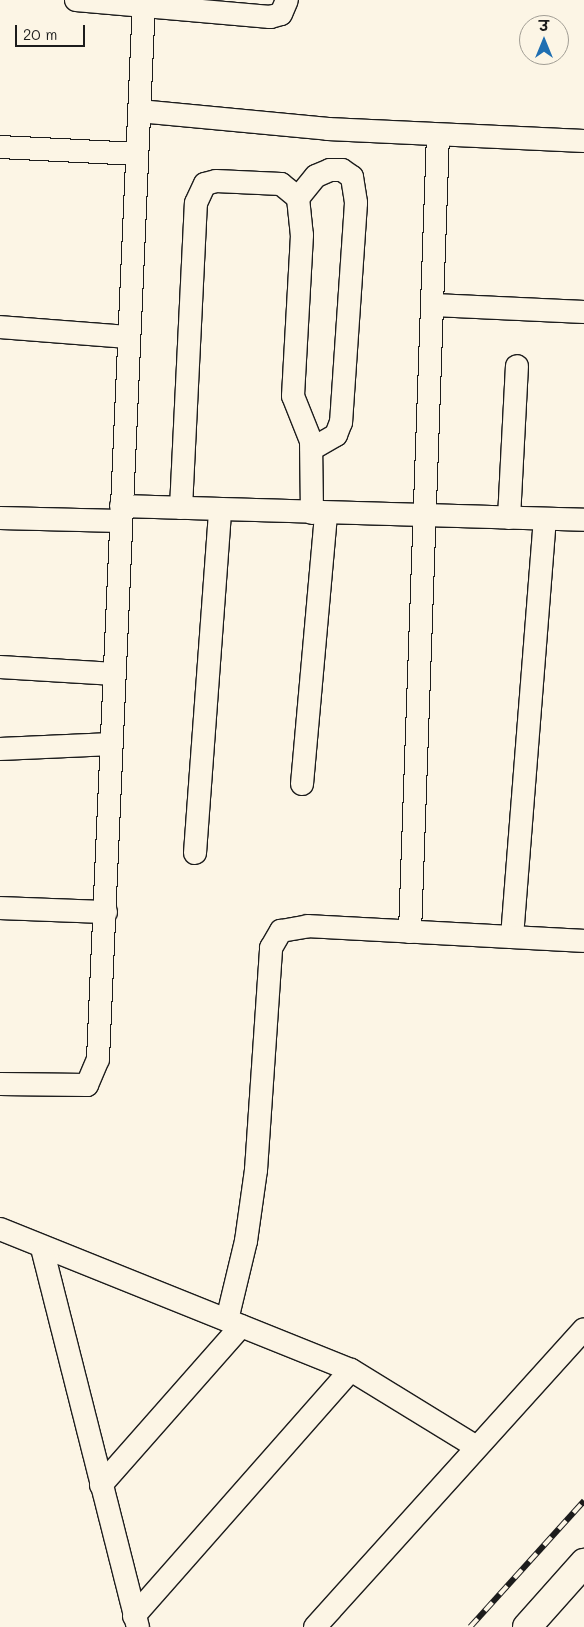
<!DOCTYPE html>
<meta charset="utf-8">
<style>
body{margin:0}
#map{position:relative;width:584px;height:1627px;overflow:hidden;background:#fcf5e5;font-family:Mali,"Playpen Sans Deva",sans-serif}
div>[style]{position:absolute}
.roads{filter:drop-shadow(1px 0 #1c1c1c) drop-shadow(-1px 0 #1c1c1c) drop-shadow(0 1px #1c1c1c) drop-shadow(0 -1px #1c1c1c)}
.street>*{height:22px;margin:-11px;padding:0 11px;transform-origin:11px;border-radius:11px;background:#fcf5e5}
.secondary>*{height:28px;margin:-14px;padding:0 14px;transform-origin:14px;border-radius:14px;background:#fcf5e5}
.rail>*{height:5.5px;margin-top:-2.75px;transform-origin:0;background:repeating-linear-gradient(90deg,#fcf5e5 0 11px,#1c1c1c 0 22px);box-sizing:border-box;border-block:1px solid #1c1c1c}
span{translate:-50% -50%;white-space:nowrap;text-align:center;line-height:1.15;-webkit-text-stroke:5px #fcf5e5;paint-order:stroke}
.north{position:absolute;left:519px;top:15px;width:50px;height:50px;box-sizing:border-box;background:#fcf5e5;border:1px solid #a29e95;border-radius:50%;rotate:0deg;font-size:14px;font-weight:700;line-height:20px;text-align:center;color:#1c1c1c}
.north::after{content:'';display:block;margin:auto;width:18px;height:22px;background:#1f6fb2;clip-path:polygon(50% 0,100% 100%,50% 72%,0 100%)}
.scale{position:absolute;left:15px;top:25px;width:70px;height:22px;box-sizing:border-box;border:2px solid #1c1c1c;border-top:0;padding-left:6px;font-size:15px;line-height:18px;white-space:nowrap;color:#1c1c1c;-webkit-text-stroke:4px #fcf5e5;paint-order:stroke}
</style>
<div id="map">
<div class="roads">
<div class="street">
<div style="left:76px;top:0;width:195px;rotate:5deg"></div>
<div style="left:270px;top:17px;width:11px;rotate:-15deg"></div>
<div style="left:281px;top:14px;width:15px;rotate:-67deg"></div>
<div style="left:139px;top:111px;width:190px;rotate:5.4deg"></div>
<div style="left:328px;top:129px;width:256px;rotate:2.7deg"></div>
<div style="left:0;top:147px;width:137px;rotate:2.9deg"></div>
<div style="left:298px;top:198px;width:28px;rotate:-51deg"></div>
<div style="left:316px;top:176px;width:15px;rotate:-23deg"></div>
<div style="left:330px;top:170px;width:12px"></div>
<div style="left:342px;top:170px;width:12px;rotate:35deg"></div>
<div style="left:352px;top:177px;width:26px;rotate:81deg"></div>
<div style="left:356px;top:203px;width:220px;rotate:93.9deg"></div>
<div style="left:341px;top:422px;width:14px;rotate:111deg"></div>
<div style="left:336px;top:435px;width:28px;rotate:150deg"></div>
<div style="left:434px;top:305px;width:150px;rotate:2.7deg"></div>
<div style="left:0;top:327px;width:127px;rotate:4.5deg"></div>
<div style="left:121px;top:506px;width:463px;rotate:1.7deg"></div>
<div style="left:181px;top:508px;width:305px;rotate:-87.2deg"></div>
<div style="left:196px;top:203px;width:21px;rotate:-65deg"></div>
<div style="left:205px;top:184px;width:11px;rotate:-15deg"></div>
<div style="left:216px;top:181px;width:65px;rotate:2.6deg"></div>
<div style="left:281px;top:184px;width:22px;rotate:39deg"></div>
<div style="left:298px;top:198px;width:37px;rotate:84deg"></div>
<div style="left:302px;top:235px;width:161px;rotate:93.2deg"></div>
<div style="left:293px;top:396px;width:48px;rotate:68.2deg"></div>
<div style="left:311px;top:441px;width:72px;rotate:89.2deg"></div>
<div style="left:0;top:518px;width:120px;rotate:1.4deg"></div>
<div style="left:509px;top:518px;width:152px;rotate:-87deg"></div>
<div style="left:0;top:667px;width:115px;rotate:3.5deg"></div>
<div style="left:0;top:749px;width:112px;rotate:-2.6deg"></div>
<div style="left:302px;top:784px;width:272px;rotate:-84.9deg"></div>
<div style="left:195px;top:853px;width:345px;rotate:-85.8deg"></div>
<div style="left:0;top:908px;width:106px;rotate:2.2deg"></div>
<div style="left:410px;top:932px;width:797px;rotate:-87.99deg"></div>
<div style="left:512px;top:937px;width:419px;rotate:-85.5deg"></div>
<div style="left:0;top:1084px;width:87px;rotate:0.7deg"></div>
<div style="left:87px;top:1085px;width:28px;rotate:-67deg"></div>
<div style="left:98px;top:1059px;width:1060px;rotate:-87.51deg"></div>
<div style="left:0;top:1229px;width:378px;rotate:21.9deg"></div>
<div style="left:351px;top:1370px;width:145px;rotate:31.5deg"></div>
<div style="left:42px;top:1248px;width:391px;rotate:75.8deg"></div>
<div style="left:227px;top:1320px;width:81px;rotate:-76.5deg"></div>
<div style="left:246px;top:1241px;width:72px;rotate:-82deg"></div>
<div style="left:256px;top:1170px;width:223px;rotate:-86.1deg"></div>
<div style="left:271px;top:948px;width:20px;rotate:-60deg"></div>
<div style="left:281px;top:931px;width:27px;rotate:-10deg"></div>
<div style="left:308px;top:926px;width:276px;rotate:3.1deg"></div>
<div style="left:101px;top:1485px;width:212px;rotate:-48.6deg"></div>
<div style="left:134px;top:1616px;width:328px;rotate:-48.6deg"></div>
<div style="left:315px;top:1627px;width:401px;rotate:-47.9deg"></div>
</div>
<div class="secondary">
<div style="left:527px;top:1627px;width:86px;rotate:-48.3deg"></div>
</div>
</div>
<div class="rail">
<div style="left:470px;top:1627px;width:170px;rotate:-47.9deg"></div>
</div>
<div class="north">उ</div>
<div class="scale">20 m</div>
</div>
